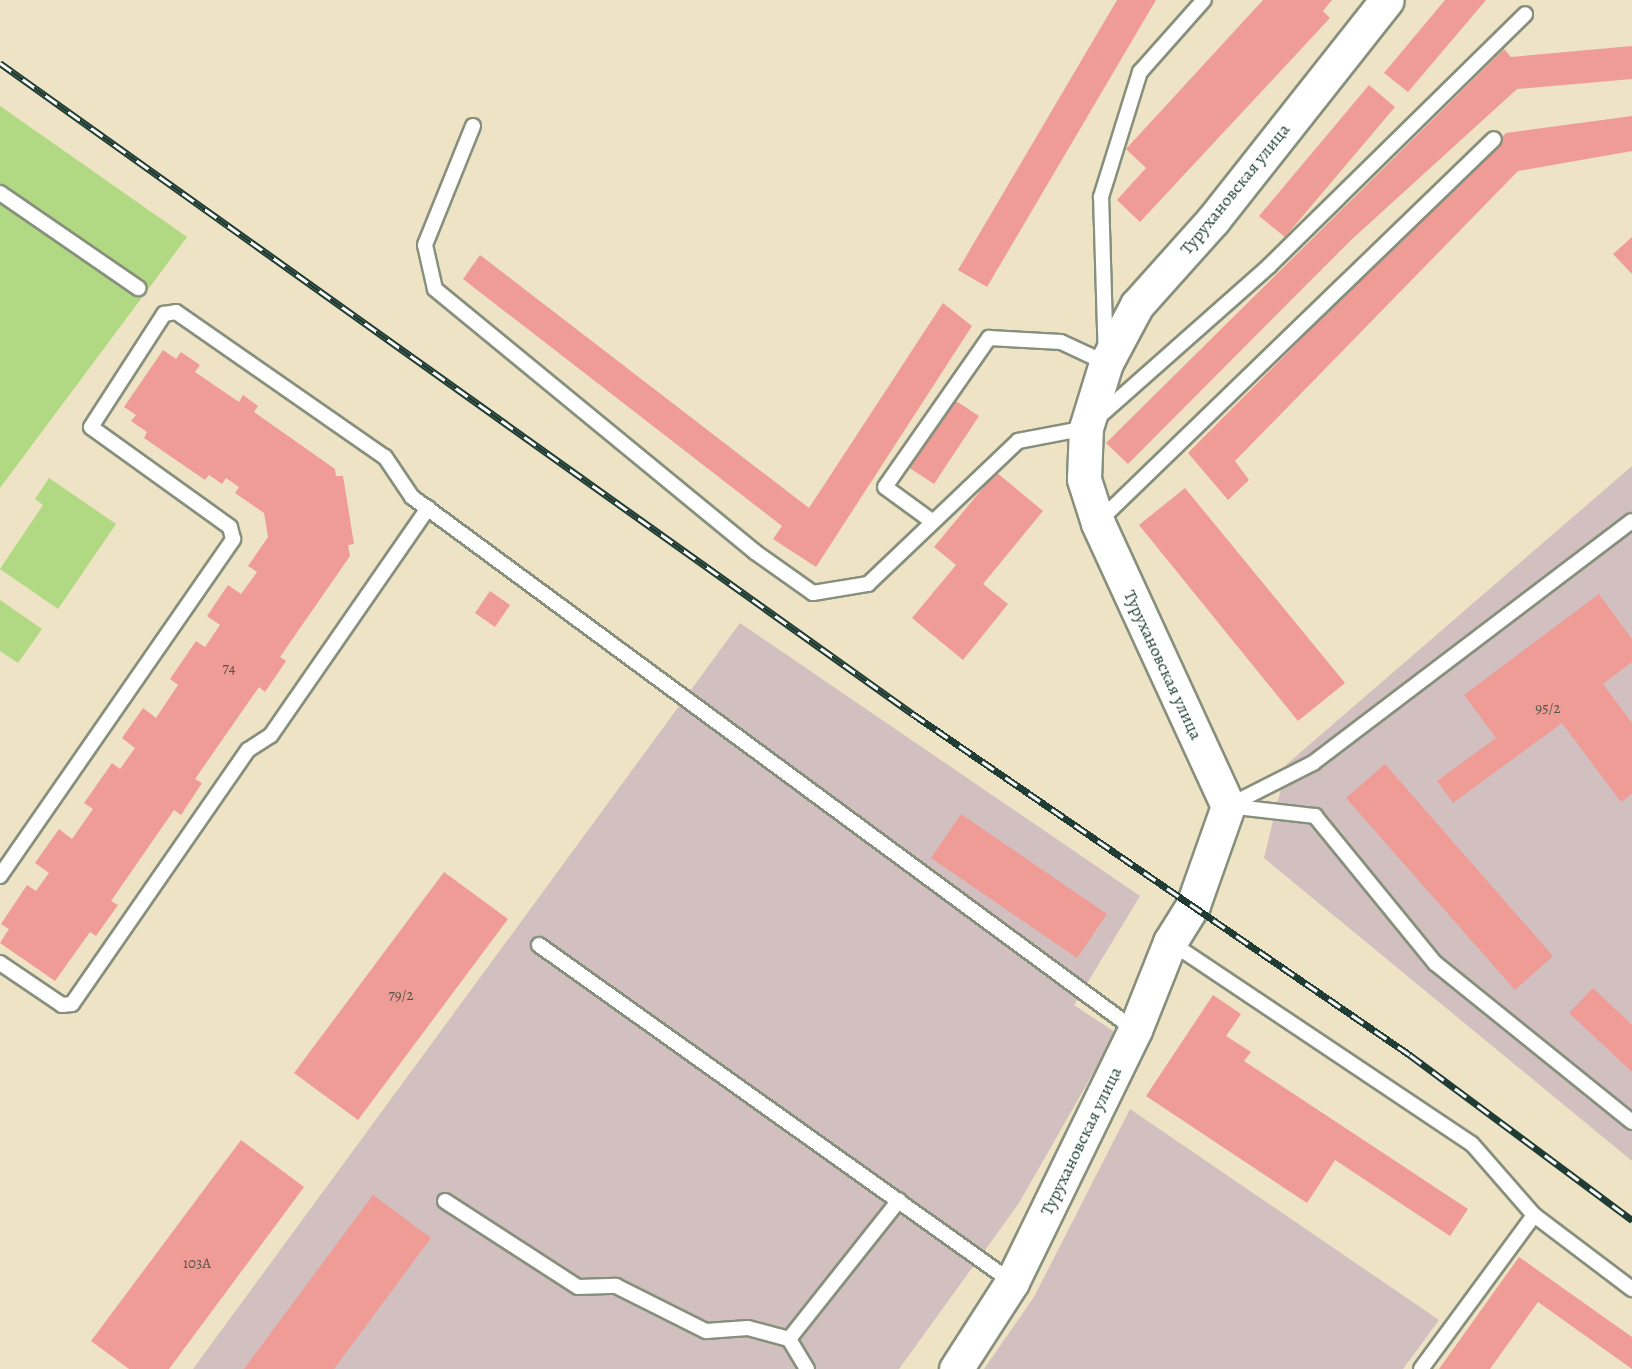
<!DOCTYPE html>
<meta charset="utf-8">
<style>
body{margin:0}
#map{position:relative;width:1632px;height:1369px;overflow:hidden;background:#eee3c5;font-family:Alegreya,serif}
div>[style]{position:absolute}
.industrial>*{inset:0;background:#d2bfc0}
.green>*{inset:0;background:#b1d882}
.building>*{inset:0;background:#f09c96}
.roads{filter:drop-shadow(2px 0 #86907c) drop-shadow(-2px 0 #86907c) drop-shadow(0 2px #86907c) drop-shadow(0 -2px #86907c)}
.lane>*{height:14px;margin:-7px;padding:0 7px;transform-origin:7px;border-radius:7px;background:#fff}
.secondary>*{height:33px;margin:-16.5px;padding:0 16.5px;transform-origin:16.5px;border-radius:16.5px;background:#fff}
.rail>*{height:7px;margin-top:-3.5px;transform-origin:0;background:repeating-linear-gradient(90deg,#fff 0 14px,#1f3d34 0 28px);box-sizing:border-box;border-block:2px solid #1f3d34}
span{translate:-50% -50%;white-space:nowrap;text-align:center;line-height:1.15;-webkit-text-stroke:5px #fff;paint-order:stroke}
.number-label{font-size:15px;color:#53554c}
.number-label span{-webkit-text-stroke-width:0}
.street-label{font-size:18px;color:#1f3d34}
</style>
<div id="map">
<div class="industrial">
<div style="clip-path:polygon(1632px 466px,1632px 1161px,1264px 858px,1287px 764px)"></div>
<div style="clip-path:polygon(740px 623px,1140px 896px,1074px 1005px,1116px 1033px,1019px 1203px,899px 1369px,193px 1369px)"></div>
<div style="clip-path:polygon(1130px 1109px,1439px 1320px,1403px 1369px,984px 1369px,1034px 1297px)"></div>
</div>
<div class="green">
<div style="clip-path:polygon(0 106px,187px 237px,0 488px)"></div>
<div style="clip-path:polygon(49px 478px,116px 524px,58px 609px,0 569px,43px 505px,35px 499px)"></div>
<div style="clip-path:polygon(0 600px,42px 629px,18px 663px,0 651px)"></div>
</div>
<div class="building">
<div style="clip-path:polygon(1117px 0,1156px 0,987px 287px,958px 270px)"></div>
<div style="clip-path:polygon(1263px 0,1332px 0,1323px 11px,1330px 18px,1140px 222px,1117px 200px,1146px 168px,1126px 149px)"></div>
<div style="clip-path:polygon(1445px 0,1486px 0,1408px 92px,1384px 73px)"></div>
<div style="clip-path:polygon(1632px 46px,1632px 79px,1517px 89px,1350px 241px,1128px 464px,1106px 443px,1504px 49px,1511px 57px)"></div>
<div style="clip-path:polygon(1369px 85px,1395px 107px,1285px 237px,1259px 216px)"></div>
<div style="clip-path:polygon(1632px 116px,1632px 151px,1518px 171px,1235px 461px,1249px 480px,1228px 500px,1188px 453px,1506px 133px)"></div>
<div style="clip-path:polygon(1632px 237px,1632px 274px,1613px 254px)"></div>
<div style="clip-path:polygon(480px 255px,809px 508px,943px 303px,972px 326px,816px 567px,773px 539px,782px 526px,463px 279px)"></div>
<div style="clip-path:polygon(163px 350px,176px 359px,181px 352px,200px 365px,195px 372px,239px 402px,243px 395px,258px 406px,254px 412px,335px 469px,336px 476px,343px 476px,354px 544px,348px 545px,350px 556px,280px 657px,286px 661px,265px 692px,259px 687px,195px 779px,202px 783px,181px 815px,174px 810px,111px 901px,118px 905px,96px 936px,90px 932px,55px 981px,0 943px,9px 929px,1px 924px,27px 885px,36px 891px,49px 873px,35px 863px,59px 829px,72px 839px,93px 809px,84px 803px,112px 763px,120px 769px,135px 748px,122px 738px,143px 708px,156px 718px,178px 685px,170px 679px,196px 641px,205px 647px,220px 625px,207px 616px,228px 585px,241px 594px,257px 572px,248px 566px,268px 537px,264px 513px,235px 493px,239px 487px,226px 478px,222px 484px,209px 475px,205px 480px,144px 438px,147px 432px,131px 421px,136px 415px,124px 407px)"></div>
<div style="clip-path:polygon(953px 399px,979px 416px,934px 484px,908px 467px)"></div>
<div style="clip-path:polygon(996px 472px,1043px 511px,983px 584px,1008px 604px,963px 660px,912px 618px,956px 565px,934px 547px)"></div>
<div style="clip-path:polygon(1185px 488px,1345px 683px,1298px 721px,1139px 525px)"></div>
<div style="clip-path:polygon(490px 591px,510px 605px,495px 627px,475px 613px)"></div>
<div style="clip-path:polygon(1599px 594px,1632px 639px,1632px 662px,1603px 684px,1632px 723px,1632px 794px,1621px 802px,1562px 723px,1453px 803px,1437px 781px,1496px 738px,1464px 695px)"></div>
<div style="clip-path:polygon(1385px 764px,1553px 956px,1515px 990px,1346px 798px)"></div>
<div style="clip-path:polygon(961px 814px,1107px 914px,1077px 958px,931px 858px)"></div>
<div style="clip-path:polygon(444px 872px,508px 919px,358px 1120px,294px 1073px)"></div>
<div style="clip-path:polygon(1593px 988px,1632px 1025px,1632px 1072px,1569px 1013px)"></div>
<div style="clip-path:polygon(1213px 995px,1241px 1014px,1226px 1036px,1251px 1052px,1244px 1061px,1468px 1209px,1450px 1236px,1335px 1160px,1307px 1203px,1146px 1096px)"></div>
<div style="clip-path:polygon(241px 1140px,304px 1187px,169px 1369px,129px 1369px,91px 1341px)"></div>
<div style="clip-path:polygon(373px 1195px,431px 1238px,334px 1369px,244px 1369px)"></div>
<div style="clip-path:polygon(1519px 1257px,1632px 1337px,1632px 1369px,1538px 1302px,1490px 1369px,1439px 1369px)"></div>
</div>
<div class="roads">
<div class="lane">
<div style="left:473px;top:126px;width:128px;rotate:112deg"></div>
<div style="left:425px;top:245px;width:45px;rotate:77.2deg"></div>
<div style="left:435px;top:289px;width:414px;rotate:39.4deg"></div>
<div style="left:755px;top:552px;width:71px;rotate:35.3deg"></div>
<div style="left:813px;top:593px;width:56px;rotate:-9.3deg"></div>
<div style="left:868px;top:584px;width:207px;rotate:-43.6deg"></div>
<div style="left:1018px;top:441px;width:69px;rotate:-10.8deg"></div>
<div style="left:1086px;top:428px;width:244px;rotate:-41.5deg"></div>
<div style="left:1269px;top:266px;width:359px;rotate:-44.5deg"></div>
<div style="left:0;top:193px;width:168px;rotate:34.5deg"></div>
<div style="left:1099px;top:521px;width:549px;rotate:-44.04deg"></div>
<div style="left:933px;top:522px;width:59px;rotate:-143.9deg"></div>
<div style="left:885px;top:487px;width:182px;rotate:-55.1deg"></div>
<div style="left:989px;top:338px;width:72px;rotate:3.2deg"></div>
<div style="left:1061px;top:342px;width:50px;rotate:25deg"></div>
<div style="left:1106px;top:363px;width:166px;rotate:-91.7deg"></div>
<div style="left:1101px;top:197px;width:131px;rotate:-72.7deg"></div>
<div style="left:1140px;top:72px;width:96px;rotate:-48.4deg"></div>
<div style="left:1228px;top:806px;width:88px;rotate:6.6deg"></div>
<div style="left:1315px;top:816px;width:190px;rotate:50.8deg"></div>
<div style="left:1435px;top:963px;width:253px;rotate:38.9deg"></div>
<div style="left:1228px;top:806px;width:95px;rotate:-26.8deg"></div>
<div style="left:1313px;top:763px;width:400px;rotate:-37.2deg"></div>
<div style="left:0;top:876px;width:410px;rotate:-55.3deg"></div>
<div style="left:233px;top:539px;width:12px;rotate:-104deg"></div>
<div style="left:230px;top:527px;width:171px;rotate:-144.3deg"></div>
<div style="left:91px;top:427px;width:135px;rotate:-57.1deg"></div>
<div style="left:164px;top:314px;width:12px;rotate:-9deg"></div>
<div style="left:176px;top:312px;width:254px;rotate:34.8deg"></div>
<div style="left:385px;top:457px;width:48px;rotate:56deg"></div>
<div style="left:412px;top:497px;width:898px;rotate:36.4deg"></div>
<div style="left:1170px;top:942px;width:363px;rotate:33.8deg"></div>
<div style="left:1472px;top:1144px;width:94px;rotate:48.9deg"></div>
<div style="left:539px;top:945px;width:581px;rotate:35.47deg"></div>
<div style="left:0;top:963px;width:75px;rotate:34.1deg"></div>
<div style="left:62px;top:1005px;width:10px;rotate:-6deg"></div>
<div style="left:72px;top:1004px;width:309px;rotate:-55.3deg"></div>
<div style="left:248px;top:750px;width:27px;rotate:-33deg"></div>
<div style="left:271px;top:735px;width:276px;rotate:-55.3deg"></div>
<div style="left:445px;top:1201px;width:158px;rotate:32.9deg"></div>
<div style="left:578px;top:1287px;width:38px;rotate:-2deg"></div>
<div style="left:616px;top:1286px;width:101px;rotate:26.6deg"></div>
<div style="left:706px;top:1331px;width:42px;rotate:-4.1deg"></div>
<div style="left:748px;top:1328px;width:42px;rotate:15deg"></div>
<div style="left:789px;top:1339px;width:35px;rotate:59deg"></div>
<div style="left:789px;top:1339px;width:177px;rotate:-51.6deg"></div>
<div style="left:1421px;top:1369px;width:191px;rotate:-53.7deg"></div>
<div style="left:1534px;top:1215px;width:123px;rotate:37.1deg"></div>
</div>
<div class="secondary">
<div style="left:956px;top:1369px;width:103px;rotate:-57.2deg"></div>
<div style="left:1012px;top:1282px;width:280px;rotate:-64deg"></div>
<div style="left:1135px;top:1030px;width:95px;rotate:-68.3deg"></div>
<div style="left:1170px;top:942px;width:44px;rotate:-58.1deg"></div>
<div style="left:1193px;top:905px;width:105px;rotate:-70.5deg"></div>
<div style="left:1228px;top:806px;width:311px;rotate:-114.7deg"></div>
<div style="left:1098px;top:523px;width:46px;rotate:-107.7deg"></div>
<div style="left:1084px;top:479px;width:51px;rotate:-87.8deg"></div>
<div style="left:1086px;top:428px;width:68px;rotate:-72.9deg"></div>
<div style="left:1106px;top:363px;width:66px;rotate:-61.9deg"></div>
<div style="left:1137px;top:305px;width:114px;rotate:-48.2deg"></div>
<div style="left:1213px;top:220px;width:280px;rotate:-51.7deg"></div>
</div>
</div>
<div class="rail">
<div style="left:0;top:63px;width:1121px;rotate:35.49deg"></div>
<div style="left:913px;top:714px;width:603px;rotate:34.45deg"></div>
<div style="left:1410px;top:1055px;width:277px;rotate:36.6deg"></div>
</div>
<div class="number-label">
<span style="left:229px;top:669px">74</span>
<span style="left:1548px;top:709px">95/2</span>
<span style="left:401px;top:996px">79/2</span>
<span style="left:197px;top:1264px">103А</span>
</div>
<div class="street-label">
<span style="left:1235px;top:189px;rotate:-51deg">Турухановская улица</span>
<span style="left:1163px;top:665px;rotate:65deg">Турухановская улица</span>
<span style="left:1081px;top:1141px;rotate:-64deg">Турухановская улица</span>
</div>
</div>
